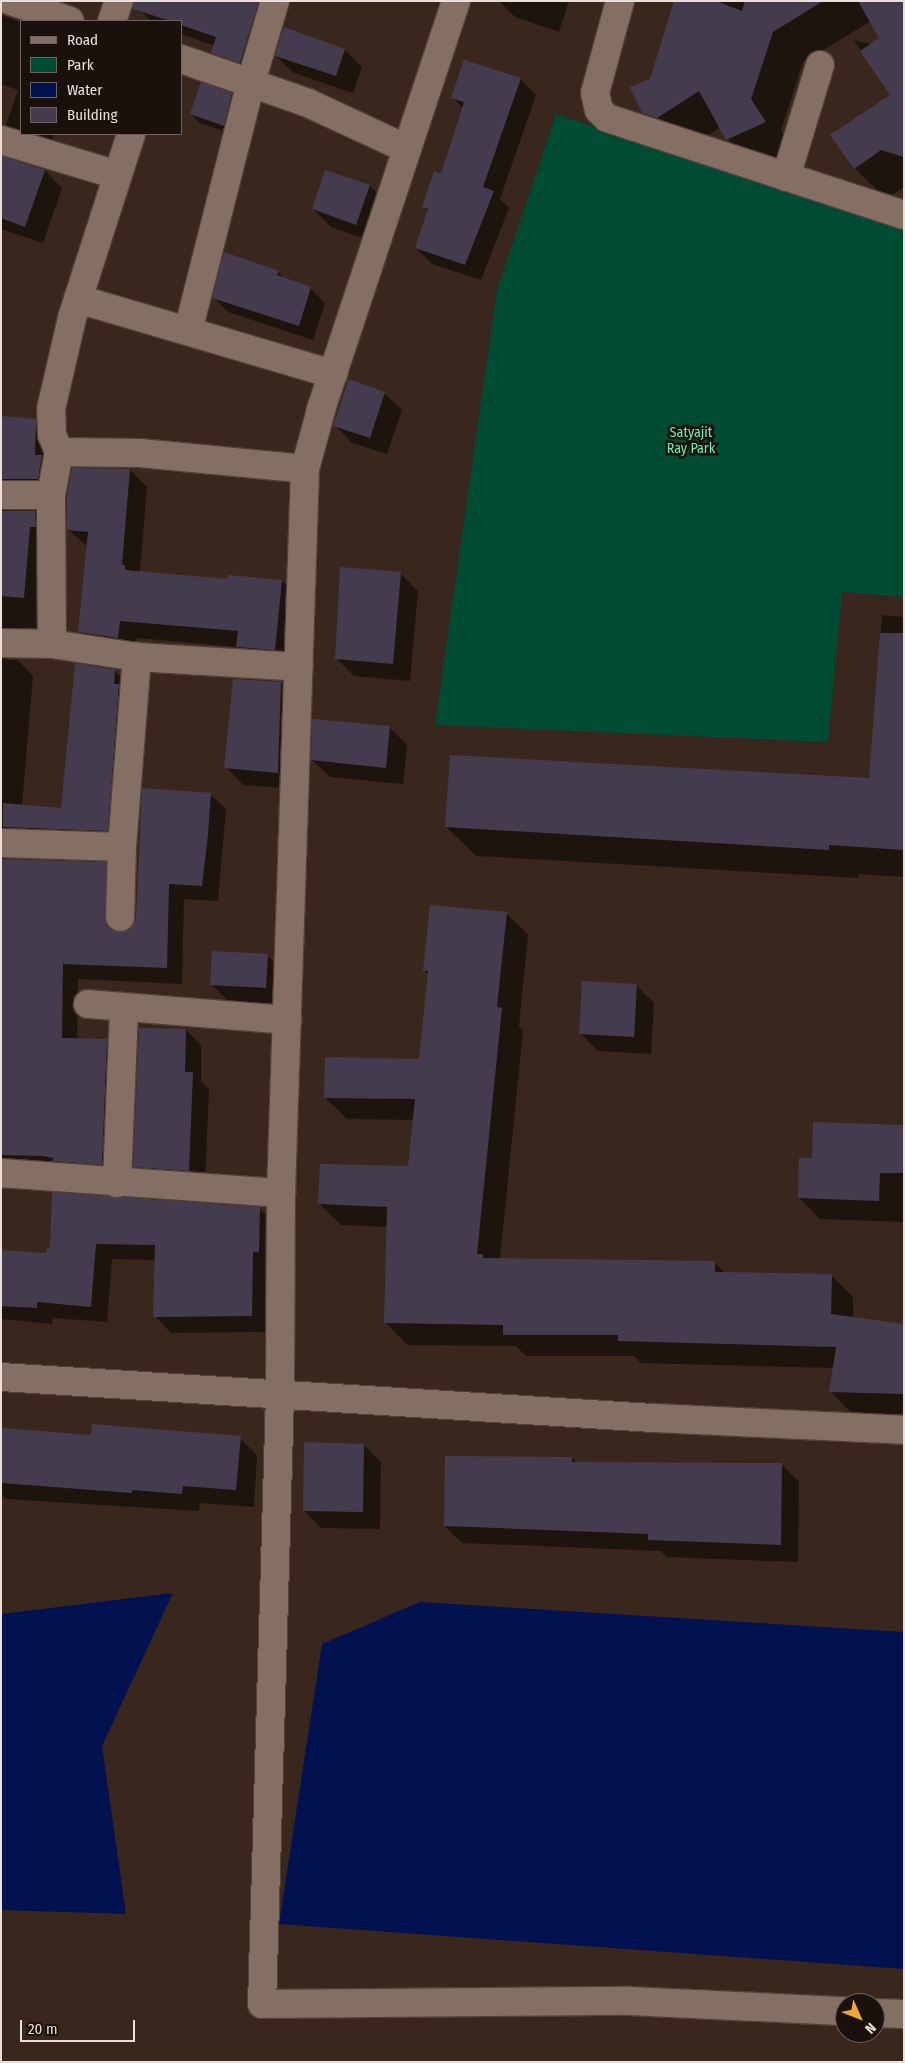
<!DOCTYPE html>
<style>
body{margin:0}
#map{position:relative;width:905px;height:2063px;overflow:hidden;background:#39261c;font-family:"Fira Sans Condensed",sans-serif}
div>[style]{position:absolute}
.green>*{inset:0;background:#004c33}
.water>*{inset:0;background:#021251}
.shadow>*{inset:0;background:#0007}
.building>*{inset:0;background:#443c4e}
.roads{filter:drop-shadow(1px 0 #514138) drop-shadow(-1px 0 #514138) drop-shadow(0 1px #514138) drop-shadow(0 -1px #514138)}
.minor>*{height:28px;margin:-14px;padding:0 14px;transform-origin:14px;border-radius:14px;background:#856e63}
span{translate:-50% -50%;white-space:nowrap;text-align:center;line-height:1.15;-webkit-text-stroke:5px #1a110d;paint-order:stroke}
.park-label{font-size:14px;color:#68f1b8}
.frame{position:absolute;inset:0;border:2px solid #ecded8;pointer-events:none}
.legend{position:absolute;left:20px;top:20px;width:162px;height:115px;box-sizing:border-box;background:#1a110d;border:1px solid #6e635e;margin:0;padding:6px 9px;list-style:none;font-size:15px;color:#ecded8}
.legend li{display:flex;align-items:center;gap:10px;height:25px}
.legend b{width:25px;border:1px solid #6e635e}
.north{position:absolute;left:835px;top:1993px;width:50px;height:50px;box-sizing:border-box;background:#1a110d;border:1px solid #6e635e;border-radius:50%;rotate:134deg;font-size:14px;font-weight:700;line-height:20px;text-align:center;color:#ecded8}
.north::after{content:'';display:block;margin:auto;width:18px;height:22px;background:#eca93a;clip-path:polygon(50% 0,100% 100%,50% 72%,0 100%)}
.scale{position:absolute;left:20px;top:2020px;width:115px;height:22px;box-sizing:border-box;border:2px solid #ecded8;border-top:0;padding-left:6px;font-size:15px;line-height:18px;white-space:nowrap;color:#ecded8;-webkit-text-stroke:4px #1a110d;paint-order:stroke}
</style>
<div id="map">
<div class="green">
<div style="clip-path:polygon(556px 114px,904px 231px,904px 597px,842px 592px,828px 742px,435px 725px,497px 290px)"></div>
</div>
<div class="water">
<div style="clip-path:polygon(173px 1593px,102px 1746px,126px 1914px,1px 1910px,1px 1614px)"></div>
<div style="clip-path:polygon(420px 1602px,904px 1632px,904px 1969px,279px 1924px,322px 1644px)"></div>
</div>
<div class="shadow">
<div style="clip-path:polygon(143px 1px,287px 1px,255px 77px,227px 67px,212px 53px,215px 46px,181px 34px,181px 21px,151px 21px,140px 10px)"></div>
<div style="clip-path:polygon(499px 1px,569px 1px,559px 32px,515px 17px)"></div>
<div style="clip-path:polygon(676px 1px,904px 1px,904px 187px,886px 199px,855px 168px,892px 96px,854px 40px,890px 49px,871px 21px,803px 62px,781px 130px,795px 153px,759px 171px,729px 140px,721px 127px,688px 148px,674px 143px,643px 112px)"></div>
<div style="clip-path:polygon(1px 15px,21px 22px,21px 134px,54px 134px,49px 150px,23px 142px,6px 125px,18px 90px,1px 84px)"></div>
<div style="clip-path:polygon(284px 29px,345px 50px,362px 67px,353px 93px,294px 73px,276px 56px)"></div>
<div style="clip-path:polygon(520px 79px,536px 95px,500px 199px,509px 208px,481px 280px,432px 264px,416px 248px,428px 211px,424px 207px,442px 175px,463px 108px,452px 97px)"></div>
<div style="clip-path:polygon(231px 94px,240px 103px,232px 134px,200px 123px,191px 114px)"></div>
<div style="clip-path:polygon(1px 157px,45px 171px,62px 188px,43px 243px,1px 229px)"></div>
<div style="clip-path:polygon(370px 186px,387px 203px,374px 242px,331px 227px,313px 209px)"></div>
<div style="clip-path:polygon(278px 272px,286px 280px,310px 288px,325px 303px,313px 340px,228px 312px,214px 298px)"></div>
<div style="clip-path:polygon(384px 393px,402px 410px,387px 454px,352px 443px,335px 425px)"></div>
<div style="clip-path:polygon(1px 417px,35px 420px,51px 436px,53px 495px,9px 496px,1px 510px)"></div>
<div style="clip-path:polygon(130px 470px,147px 487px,140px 572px,228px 580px,282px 581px,299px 598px,293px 667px,255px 664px,238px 647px,137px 638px,135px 655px,97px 649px,80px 632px,88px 547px,68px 530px)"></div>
<div style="clip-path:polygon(1px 510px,35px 512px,51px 528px,45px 542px,36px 643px,10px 644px,1px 657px)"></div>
<div style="clip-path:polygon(400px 573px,418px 591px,410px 681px,354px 676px,337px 659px)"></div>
<div style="clip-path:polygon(882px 615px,904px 617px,904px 877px,858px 874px,858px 878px,476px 856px,446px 827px,870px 779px)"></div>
<div style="clip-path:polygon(1px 659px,18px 660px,33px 676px,22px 806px,62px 809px,115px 671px,130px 686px,123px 846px,3px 850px,3px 860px,105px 863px,121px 879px,121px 932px,128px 932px,210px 794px,226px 809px,218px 901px,184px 899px,182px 984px,78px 979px,77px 1040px,107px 1040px,122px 1056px,117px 1180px,1px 1170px)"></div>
<div style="clip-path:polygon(281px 683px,298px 700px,295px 789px,243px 785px,226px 767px)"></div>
<div style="clip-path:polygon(389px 727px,407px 745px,403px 784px,330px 777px,312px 760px)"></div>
<div style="clip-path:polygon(506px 913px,528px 935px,519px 1026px,523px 1031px,500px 1259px,715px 1263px,726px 1274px,831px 1275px,853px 1297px,853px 1318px,904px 1325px,904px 1415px,852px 1413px,830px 1391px,834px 1368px,641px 1363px,634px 1356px,526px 1356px,516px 1346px,407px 1345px,386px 1323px,388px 1227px,341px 1225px,319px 1204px,409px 1168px,414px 1120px,347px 1119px,325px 1098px,421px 1060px,429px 975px,424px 970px)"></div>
<div style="clip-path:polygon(267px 955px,285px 973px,283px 1005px,229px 1002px,211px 984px)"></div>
<div style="clip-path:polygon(637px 986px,654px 1003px,651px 1054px,598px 1051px,581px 1034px)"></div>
<div style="clip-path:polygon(186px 1030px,201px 1046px,201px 1081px,209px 1089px,205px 1186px,150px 1182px,135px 1166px)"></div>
<div style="clip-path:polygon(904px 1126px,904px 1222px,820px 1219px,799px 1198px,813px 1159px)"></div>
<div style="clip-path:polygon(259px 1208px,276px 1225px,268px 1332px,171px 1333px,155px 1316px,156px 1260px,112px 1259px,107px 1322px,53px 1318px,52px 1324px,1px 1319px,1px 1257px,48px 1254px)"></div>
<div style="clip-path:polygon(1px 1429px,92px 1437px,240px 1438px,257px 1455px,254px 1507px,200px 1503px,199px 1511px,6px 1499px,1px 1494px)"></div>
<div style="clip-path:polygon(364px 1445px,381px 1462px,380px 1529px,321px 1528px,304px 1511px)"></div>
<div style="clip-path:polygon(572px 1458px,577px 1463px,782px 1465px,799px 1482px,798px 1562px,667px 1557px,661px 1551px,462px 1543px,445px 1526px)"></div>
</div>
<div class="building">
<div style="clip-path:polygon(134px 1px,259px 1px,240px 63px,211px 53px,216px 37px,181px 25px,181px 21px,170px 21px,133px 9px)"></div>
<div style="clip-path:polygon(674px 1px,716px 1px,742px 11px,745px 1px,823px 1px,773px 32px,751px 99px,766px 122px,726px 140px,699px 91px,657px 118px,642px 113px,630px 87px,650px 79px)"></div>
<div style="clip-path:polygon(858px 1px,904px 1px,904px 157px,881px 150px,854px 169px,830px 135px,890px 95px,860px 51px,879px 38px)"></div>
<div style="clip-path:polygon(284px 27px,345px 49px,336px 76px,275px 56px)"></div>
<div style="clip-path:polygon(464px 60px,521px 78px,483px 187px,494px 191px,465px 265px,415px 248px,428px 209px,422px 207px,434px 171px,441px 174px,464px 102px,451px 98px)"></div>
<div style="clip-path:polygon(201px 82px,232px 93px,224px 126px,190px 114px)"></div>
<div style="clip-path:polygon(1px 156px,45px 170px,25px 227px,1px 218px)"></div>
<div style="clip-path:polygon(325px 170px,370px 185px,356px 225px,312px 209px)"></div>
<div style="clip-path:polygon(224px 252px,279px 271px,277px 275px,311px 287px,299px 326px,212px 298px)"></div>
<div style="clip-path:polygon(349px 379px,385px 392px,370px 438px,333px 426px)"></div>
<div style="clip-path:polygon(1px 416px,36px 419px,35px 455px,42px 455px,38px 479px,1px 479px)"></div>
<div style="clip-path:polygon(72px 468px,130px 469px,122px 565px,125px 565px,125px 570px,227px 579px,228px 575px,282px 580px,275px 650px,236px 647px,238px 631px,120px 621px,118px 638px,78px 632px,88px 532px,67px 530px,67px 496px)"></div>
<div style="clip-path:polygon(1px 511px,35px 511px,36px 527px,30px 527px,24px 598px,1px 596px)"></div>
<div style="clip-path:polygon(340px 567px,401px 572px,393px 664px,335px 659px)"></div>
<div style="clip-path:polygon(880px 633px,904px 633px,904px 850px,829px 845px,829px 850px,445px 827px,450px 755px,869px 778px)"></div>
<div style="clip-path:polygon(75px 663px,115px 670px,114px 684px,119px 684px,108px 831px,3px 827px,3px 803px,61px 808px)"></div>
<div style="clip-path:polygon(233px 679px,281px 682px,278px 773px,224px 768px)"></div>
<div style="clip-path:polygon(312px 719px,390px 726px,386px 768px,311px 760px)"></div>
<div style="clip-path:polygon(142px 788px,211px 793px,208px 834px,202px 886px,169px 884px,167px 968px,63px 964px,62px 1038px,107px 1039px,102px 1165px,53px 1161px,53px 1158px,43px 1156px,1px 1155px,1px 859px,106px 862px,106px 924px,112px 930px,127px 931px,136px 917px)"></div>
<div style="clip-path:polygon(430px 905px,507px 912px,497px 1007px,502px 1008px,477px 1254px,483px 1254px,483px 1258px,715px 1261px,715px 1272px,832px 1274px,831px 1314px,904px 1324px,904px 1394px,829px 1392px,836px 1347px,618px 1341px,618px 1335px,503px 1335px,503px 1325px,384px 1323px,387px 1207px,318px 1204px,320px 1164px,408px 1166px,415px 1099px,324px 1098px,325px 1057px,419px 1059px,428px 971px,423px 971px)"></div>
<div style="clip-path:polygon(212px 951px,268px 954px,266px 988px,210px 985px)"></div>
<div style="clip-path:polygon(582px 981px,637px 984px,634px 1037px,579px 1034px)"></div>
<div style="clip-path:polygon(139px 1028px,186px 1029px,185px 1072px,193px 1072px,189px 1171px,133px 1167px)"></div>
<div style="clip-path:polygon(813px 1122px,904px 1125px,904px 1173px,880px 1173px,879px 1201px,798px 1198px,799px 1158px,812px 1158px)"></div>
<div style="clip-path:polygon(52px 1192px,260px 1207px,259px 1252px,253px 1252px,252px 1316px,153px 1317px,155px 1245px,96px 1244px,91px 1307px,37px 1302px,37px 1308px,1px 1306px,1px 1250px,46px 1253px,47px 1248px,50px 1248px)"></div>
<div style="clip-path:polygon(92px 1424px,241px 1436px,236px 1490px,183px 1486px,182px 1494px,132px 1490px,132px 1493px,1px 1483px,1px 1428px,91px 1435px)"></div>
<div style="clip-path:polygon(304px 1442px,364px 1444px,363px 1512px,303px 1511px)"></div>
<div style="clip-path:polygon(445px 1456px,572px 1457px,572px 1462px,782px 1463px,781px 1545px,648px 1540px,648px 1534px,444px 1526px)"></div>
</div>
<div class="roads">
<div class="minor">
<div style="left:11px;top:1px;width:62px;rotate:18.7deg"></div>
<div style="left:456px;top:1px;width:431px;rotate:108.3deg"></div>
<div style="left:321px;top:410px;width:61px;rotate:105.2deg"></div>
<div style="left:305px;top:469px;width:724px;rotate:91.9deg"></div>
<div style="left:281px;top:1193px;width:202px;rotate:90.3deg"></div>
<div style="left:280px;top:1395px;width:609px;rotate:91.69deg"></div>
<div style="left:262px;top:2004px;width:367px;rotate:-0.5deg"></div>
<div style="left:629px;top:2001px;width:216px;rotate:2.7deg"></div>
<div style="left:620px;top:1px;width:95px;rotate:105.2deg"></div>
<div style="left:595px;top:93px;width:17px;rotate:77deg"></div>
<div style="left:599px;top:110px;width:11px;rotate:45deg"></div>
<div style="left:607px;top:118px;width:312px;rotate:18.1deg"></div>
<div style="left:112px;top:21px;width:21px;rotate:-71deg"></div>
<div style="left:181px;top:59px;width:134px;rotate:19.1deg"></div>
<div style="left:308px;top:103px;width:109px;rotate:24.9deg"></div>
<div style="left:1px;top:140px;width:121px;rotate:16.8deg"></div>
<div style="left:786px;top:177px;width:117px;rotate:-73.1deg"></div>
<div style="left:78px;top:299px;width:266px;rotate:16.4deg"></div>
<div style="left:188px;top:331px;width:257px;rotate:-75.8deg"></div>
<div style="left:251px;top:82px;width:84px;rotate:-73.5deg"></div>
<div style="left:59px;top:452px;width:81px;rotate:0.7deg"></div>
<div style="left:140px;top:453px;width:166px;rotate:5.5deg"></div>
<div style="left:1px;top:495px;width:50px"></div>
<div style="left:1px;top:643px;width:51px;rotate:1.1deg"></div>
<div style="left:52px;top:644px;width:86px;rotate:8.7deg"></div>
<div style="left:137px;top:657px;width:162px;rotate:3.5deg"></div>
<div style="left:52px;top:644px;width:149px;rotate:-90.4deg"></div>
<div style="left:51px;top:495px;width:44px;rotate:-79.5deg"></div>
<div style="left:59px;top:452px;width:18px;rotate:-112deg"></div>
<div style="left:52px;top:435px;width:26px;rotate:-92deg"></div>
<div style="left:51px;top:409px;width:93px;rotate:-77deg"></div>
<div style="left:72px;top:318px;width:193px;rotate:-72.2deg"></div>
<div style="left:1px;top:843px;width:121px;rotate:1.9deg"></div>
<div style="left:120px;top:917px;width:70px;rotate:-88.4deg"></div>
<div style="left:122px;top:847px;width:191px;rotate:-85.5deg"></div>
<div style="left:88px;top:1004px;width:200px;rotate:4.6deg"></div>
<div style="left:1px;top:1173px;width:281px;rotate:4.1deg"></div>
<div style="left:117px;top:1183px;width:176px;rotate:-87.7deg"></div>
<div style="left:1px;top:1377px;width:653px;rotate:3.6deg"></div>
<div style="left:653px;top:1418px;width:251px;rotate:2.7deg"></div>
<div style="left:875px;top:2013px;width:29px;rotate:2deg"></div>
</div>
</div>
<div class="park-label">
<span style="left:691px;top:441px">Satyajit<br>Ray Park</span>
</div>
<div class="frame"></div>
<ul class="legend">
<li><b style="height:6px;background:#856e63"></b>Road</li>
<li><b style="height:14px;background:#004c33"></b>Park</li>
<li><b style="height:14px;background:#021251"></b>Water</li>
<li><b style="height:14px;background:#443c4e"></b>Building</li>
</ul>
<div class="north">N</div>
<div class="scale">20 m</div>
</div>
